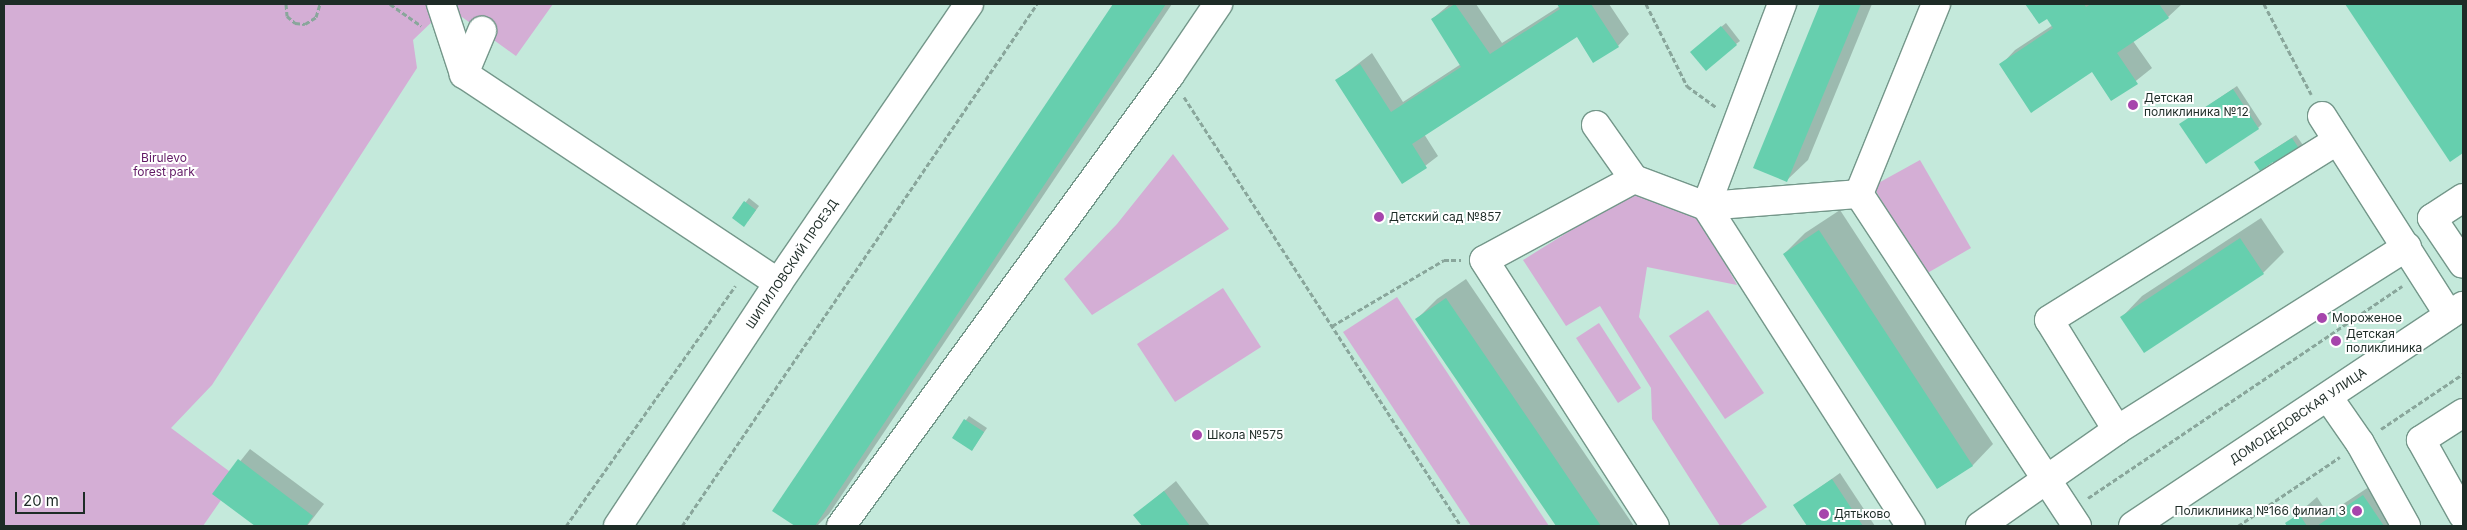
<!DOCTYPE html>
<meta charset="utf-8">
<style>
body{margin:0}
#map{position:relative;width:2467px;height:530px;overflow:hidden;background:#c4e9db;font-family:Inter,sans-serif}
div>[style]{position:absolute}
.green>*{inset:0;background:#d4aed5}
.shadow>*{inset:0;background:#0003}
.building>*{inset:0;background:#66cfae}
.path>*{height:3px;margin-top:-1.5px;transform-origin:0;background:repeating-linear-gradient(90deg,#89a69b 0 5px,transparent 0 7.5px)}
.roads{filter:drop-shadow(1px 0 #74978a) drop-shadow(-1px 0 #74978a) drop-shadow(0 1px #74978a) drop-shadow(0 -1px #74978a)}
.minor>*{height:28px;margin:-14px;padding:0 14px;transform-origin:14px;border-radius:14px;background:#fff}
.major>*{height:28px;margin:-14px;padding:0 14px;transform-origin:14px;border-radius:14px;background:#fff}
.dots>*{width:14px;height:14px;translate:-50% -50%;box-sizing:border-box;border:2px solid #fff;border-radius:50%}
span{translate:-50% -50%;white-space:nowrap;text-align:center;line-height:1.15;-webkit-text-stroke:4px #fff;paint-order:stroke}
.poi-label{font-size:12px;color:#1e2c27}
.left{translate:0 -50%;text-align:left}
.right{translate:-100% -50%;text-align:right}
.park-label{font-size:12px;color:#611965}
.street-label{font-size:12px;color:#1e2c27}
.frame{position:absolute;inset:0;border:5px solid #1e2c27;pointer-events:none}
.scale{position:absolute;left:15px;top:492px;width:70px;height:22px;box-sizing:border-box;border:2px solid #1e2c27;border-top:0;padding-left:6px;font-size:15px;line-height:18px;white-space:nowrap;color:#1e2c27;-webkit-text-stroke:4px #fff;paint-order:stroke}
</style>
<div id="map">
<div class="green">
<div style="clip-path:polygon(4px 4px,553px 4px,516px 56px,462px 17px,438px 16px,413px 40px,417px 68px,212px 385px,171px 428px,237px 477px,203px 526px,4px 526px)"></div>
<div style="clip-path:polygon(1173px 154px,1229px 229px,1092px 315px,1064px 279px,1117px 224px)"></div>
<div style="clip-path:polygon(1920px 160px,1971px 248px,1924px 275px,1873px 186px)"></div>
<div style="clip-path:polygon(1631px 193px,1698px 214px,1737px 285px,1647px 267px,1639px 317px,1767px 507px,1739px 526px,1720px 526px,1652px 419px,1651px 388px,1600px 306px,1566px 326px,1523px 260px)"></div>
<div style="clip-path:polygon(1223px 288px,1261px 347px,1175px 402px,1137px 344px)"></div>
<div style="clip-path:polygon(1397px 297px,1549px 526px,1471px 526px,1343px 332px)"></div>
<div style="clip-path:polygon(1708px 310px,1764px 393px,1725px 419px,1669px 336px)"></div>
<div style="clip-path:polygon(1599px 323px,1641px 388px,1618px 403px,1576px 338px)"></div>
</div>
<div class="shadow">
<div style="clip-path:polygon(1114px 4px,1172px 4px,829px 514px,817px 526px,797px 526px,774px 511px)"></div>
<div style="clip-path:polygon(1450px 4px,1476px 4px,1502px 43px,1560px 6px,1558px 4px,1609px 4px,1629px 34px,1618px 46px,1577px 36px,1424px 134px,1438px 156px,1403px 183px,1337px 80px,1372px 53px,1403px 102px,1461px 64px,1432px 19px)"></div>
<div style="clip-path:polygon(1821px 4px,1872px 4px,1808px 160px,1787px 180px,1755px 167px)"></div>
<div style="clip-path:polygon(2026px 4px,2182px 4px,2168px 17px,2133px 41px,2152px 68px,2112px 100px,2092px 70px,2001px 65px,2015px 50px,2053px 25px,2047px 17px,2039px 22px)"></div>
<div style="clip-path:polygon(2346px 4px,2463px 4px,2463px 152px,2450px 160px)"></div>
<div style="clip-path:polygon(1726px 23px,1740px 41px,1736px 44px,1696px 48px)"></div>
<div style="clip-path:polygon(2237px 86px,2262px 124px,2258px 128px,2181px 124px)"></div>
<div style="clip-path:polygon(2296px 135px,2307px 151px,2274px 161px,2259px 159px)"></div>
<div style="clip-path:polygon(749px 198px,759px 206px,748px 221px,734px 217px)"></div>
<div style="clip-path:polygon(1840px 210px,1993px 444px,1973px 465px,1938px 488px,1784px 254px,1805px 233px)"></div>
<div style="clip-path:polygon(2261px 218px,2284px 252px,2263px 273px,2122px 317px,2142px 296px)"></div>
<div style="clip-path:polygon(1466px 279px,1634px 526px,1558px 526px,1417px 319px,1437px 299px)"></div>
<div style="clip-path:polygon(969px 416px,987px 428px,972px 450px,953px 438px)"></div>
<div style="clip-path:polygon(250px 449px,324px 504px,307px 526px,257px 526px,214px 494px)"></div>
<div style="clip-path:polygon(1840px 473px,1875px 526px,1809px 526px,1795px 505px)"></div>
<div style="clip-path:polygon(2381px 479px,2395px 526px,2288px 526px,2286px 524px,2317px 497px,2328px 514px)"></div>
<div style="clip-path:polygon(1176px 481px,1210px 526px,1143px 526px,1135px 515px)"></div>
</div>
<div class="building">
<div style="clip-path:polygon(1113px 4px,1166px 4px,815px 526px,795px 526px,772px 511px)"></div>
<div style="clip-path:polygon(1455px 4px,1490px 54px,1560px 9px,1557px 4px,1591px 4px,1619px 47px,1593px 63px,1577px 37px,1412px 144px,1427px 168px,1402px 184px,1335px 80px,1360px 64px,1391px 112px,1461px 67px,1431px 19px)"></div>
<div style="clip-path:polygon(1820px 4px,1861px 4px,1787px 182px,1753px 168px)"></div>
<div style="clip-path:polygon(2025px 4px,2084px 4px,2086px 7px,2091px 4px,2159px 4px,2169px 18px,2117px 53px,2138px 84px,2111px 101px,2092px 72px,2031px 113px,1999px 64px,2053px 28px,2047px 19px,2039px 24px)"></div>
<div style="clip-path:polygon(2345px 4px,2463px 4px,2463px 153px,2450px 162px)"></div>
<div style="clip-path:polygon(1721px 26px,1737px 45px,1706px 71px,1690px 52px)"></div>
<div style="clip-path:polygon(2233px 89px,2259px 129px,2206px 164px,2179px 124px)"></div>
<div style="clip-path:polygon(2292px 138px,2304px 156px,2279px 172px,2273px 162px,2260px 171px,2254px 162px)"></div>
<div style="clip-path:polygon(744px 201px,756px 210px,744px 227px,732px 218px)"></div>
<div style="clip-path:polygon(1819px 230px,1973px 466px,1937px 489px,1783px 254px)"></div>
<div style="clip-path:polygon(2240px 238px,2264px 274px,2144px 353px,2120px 317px)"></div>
<div style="clip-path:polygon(1446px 298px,1540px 436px,1601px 526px,1556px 526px,1415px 319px)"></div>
<div style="clip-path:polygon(964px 419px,984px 432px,972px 451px,952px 438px)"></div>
<div style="clip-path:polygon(238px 459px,313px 516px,306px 526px,255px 526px,212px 494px)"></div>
<div style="clip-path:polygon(1832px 479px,1863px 526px,1807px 526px,1793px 505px)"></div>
<div style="clip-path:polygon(1164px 491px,1190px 526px,1142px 526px,1133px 515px)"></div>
<div style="clip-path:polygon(2363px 495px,2384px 526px,2317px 526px)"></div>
<div style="clip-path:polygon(2299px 514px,2307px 526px,2287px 526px,2285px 523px)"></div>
</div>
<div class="path">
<div style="left:286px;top:4px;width:12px;rotate:85deg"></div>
<div style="left:287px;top:16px;width:11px;rotate:41deg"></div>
<div style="left:295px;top:23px;width:10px;rotate:6deg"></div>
<div style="left:305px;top:24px;width:13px;rotate:-32deg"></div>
<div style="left:316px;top:17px;width:14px;rotate:-73deg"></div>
<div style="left:390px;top:4px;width:38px;rotate:35deg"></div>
<div style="left:1646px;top:4px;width:92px;rotate:63.4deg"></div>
<div style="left:1687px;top:86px;width:37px;rotate:36deg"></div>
<div style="left:2264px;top:4px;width:102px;rotate:62.4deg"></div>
<div style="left:1184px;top:97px;width:511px;rotate:57.15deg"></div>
<div style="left:1332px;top:326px;width:130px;rotate:-30.5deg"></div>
<div style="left:1444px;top:260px;width:17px"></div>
<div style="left:2381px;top:429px;width:99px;rotate:-33.9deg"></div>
<div style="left:2088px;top:498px;width:379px;rotate:-34deg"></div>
<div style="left:566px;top:526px;width:294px;rotate:-54.8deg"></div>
<div style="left:682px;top:526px;width:631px;rotate:-55.78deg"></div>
<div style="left:2238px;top:526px;width:123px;rotate:-34.1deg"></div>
</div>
<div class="roads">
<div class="minor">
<div style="left:441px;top:4px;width:74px;rotate:71.8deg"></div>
<div style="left:464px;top:74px;width:377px;rotate:33.6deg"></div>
<div style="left:1782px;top:4px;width:216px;rotate:110.6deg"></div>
<div style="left:1706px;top:206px;width:380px;rotate:57.4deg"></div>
<div style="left:1936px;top:4px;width:205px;rotate:112.1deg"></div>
<div style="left:1859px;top:194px;width:397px;rotate:56.7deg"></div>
<div style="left:464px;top:74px;width:47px;rotate:-67.3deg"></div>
<div style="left:2322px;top:116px;width:236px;rotate:57.5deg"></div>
<div style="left:1596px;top:125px;width:66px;rotate:54.9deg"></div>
<div style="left:1634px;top:179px;width:77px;rotate:20.6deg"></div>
<div style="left:1706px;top:206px;width:153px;rotate:-4.5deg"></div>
<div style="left:1634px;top:179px;width:170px;rotate:151.6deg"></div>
<div style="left:1484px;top:260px;width:316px;rotate:57.3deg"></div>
<div style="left:2463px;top:198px;width:37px;rotate:147deg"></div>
<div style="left:2432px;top:218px;width:55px;rotate:56deg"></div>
<div style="left:2328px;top:397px;width:56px;rotate:55.2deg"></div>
<div style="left:2360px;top:443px;width:95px;rotate:61deg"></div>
<div style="left:2463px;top:413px;width:50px;rotate:147.3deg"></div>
<div style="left:2421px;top:440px;width:86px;rotate:60.8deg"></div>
<div style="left:2117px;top:430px;width:129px;rotate:-121.7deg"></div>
<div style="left:2049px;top:320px;width:339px;rotate:-31.9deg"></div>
<div style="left:841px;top:526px;width:558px;rotate:-53.89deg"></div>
<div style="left:1170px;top:75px;width:86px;rotate:-55.9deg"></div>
<div style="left:1980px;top:526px;width:167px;rotate:-35deg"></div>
<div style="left:2117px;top:430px;width:343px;rotate:-32.3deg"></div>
<div style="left:2133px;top:526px;width:397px;rotate:-33.7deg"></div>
</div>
<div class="major">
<div style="left:618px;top:526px;width:291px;rotate:-56.6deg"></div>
<div style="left:778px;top:283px;width:338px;rotate:-55.6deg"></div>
</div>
</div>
<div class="dots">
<div style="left:2133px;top:105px;background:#a645ac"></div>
<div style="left:1379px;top:217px;background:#a645ac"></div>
<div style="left:2322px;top:318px;background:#a645ac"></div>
<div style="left:2336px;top:341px;background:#a645ac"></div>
<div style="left:1197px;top:435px;background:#a645ac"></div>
<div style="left:2357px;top:511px;background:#a645ac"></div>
<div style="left:1824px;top:514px;background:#a645ac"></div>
</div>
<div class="poi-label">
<span class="left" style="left:2144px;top:105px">Детская<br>поликлиника №12</span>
<span class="left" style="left:1389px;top:217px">Детский сад №857</span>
<span class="left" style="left:2332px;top:318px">Мороженое</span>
<span class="left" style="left:2346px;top:341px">Детская<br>поликлиника</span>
<span class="left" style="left:1207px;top:435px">Школа №575</span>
<span class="right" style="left:2346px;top:511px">Поликлиника №166 филиал 3</span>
<span class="left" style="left:1834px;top:514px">Дятьково</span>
</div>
<div class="park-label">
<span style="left:164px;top:165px">Birulevo<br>forest park</span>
</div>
<div class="street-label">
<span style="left:792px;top:264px;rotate:-56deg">ШИПИЛОВСКИЙ ПРОЕЗД</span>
<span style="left:2298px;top:416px;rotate:-34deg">ДОМОДЕДОВСКАЯ УЛИЦА</span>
</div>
<div class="frame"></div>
<div class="scale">20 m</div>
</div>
